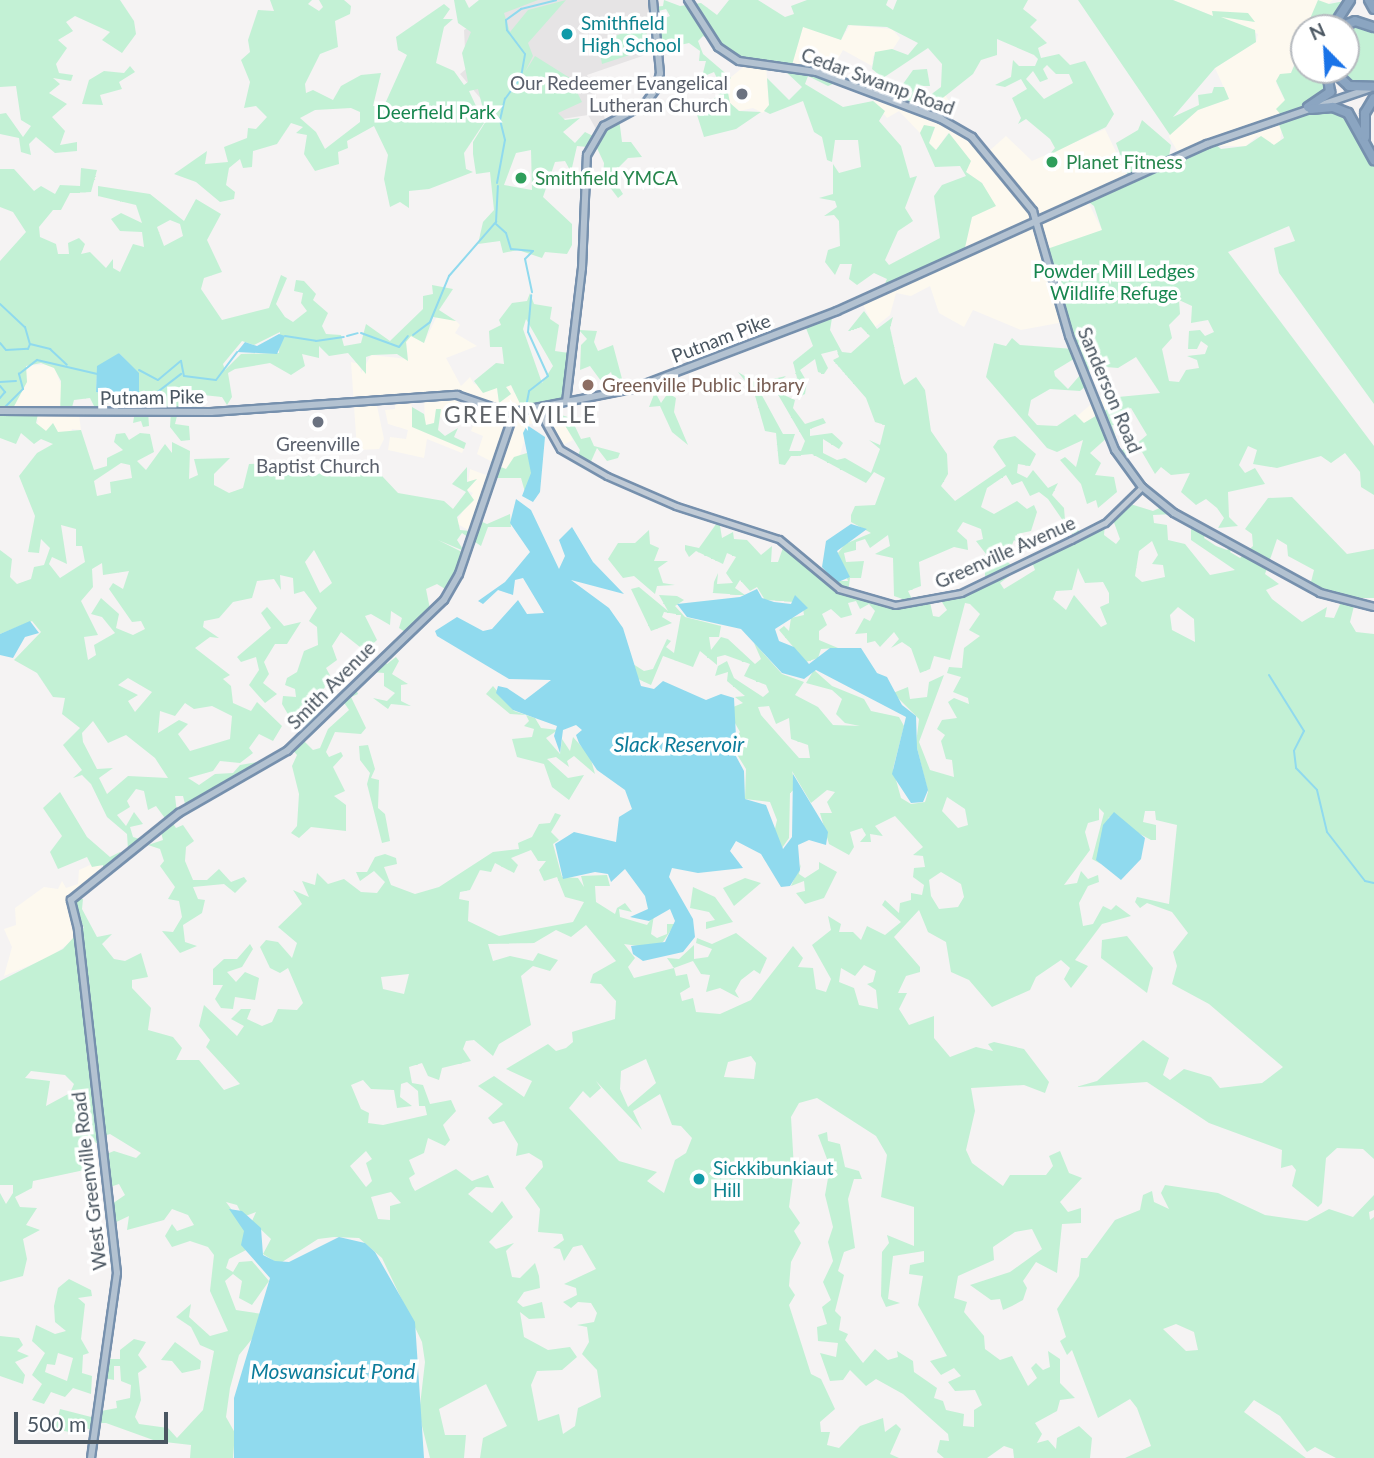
<!DOCTYPE html>
<style>
body{margin:0}
#map{position:relative;width:1374px;height:1458px;overflow:hidden;background:#f5f3f3;font-family:Lato,sans-serif}
div>[style]{position:absolute}
.commercial>*{inset:0;background:#fdf9ef}
.education>*{inset:0;background:#e6e4e5}
.green>*{inset:0;background:#c3f1d5}
.water>*{inset:0;background:#90daee}
.stream>*{height:2px;margin:-1px;padding:0 1px;transform-origin:1px;border-radius:1px;background:#90daee}
.roads{filter:drop-shadow(2px 0 #7690ad) drop-shadow(-2px 0 #7690ad) drop-shadow(0 2px #7690ad) drop-shadow(0 -2px #7690ad)}
.secondary>*{height:5px;margin:-2.5px;padding:0 2.5px;transform-origin:2.5px;border-radius:2.5px;background:#c1cbd6}
.primary>*{height:6px;margin:-3px;padding:0 3px;transform-origin:3px;border-radius:3px;background:#b3c2d1}
.motorway>*{height:8px;margin:-4px;padding:0 4px;transform-origin:4px;border-radius:4px;background:#8ba5c1}
.dots>*{width:19px;height:19px;translate:-50% -50%;box-sizing:border-box;border:4px solid #fff;border-radius:50%}
span{translate:-50% -50%;white-space:nowrap;text-align:center;line-height:1.15;-webkit-text-stroke:7px #fff;paint-order:stroke}
.culture-label{font-size:19px;color:#0d838f}
.left{translate:0 -50%;text-align:left}
.street-label{font-size:19px;color:#4a5661}
.worship-label{font-size:19px;color:#5b616d}
.right{translate:-100% -50%;text-align:right}
.park-label{font-size:19px;color:#17864f}
.leisure-label{font-size:19px;color:#27864d}
.education-label{font-size:19px;color:#785e54}
.water-label{font-size:21px;color:#0c7c9b;font-style:italic}
.quarter-label{font-size:23px;color:#5f6368;letter-spacing:2px}
.north{position:absolute;left:1290px;top:14px;width:70px;height:70px;box-sizing:border-box;background:#fff;border:2px solid #b7bbc0;border-radius:50%;rotate:336deg;font-size:19px;font-weight:700;line-height:28px;text-align:center;color:#4a5661}
.north::after{content:'';display:block;margin:auto;width:24px;height:32px;background:#1a73e8;clip-path:polygon(50% 0,100% 100%,50% 72%,0 100%)}
.scale{position:absolute;left:14px;top:1412px;width:154px;height:32px;box-sizing:border-box;border:4px solid #4a5661;border-top:0;padding-left:9px;font-size:21px;line-height:24px;white-space:nowrap;color:#4a5661;-webkit-text-stroke:5px #fff;paint-order:stroke}
</style>
<div id="map">
<div class="commercial">
<div style="clip-path:polygon(1173px 0,1333px 0,1306px 22px,1291px 73px,1276px 83px,1285px 101px,1280px 142px,1273px 145px,1257px 136px,1246px 146px,1219px 146px,1170px 162px,1178px 152px,1169px 137px,1171px 130px,1198px 110px,1229px 99px,1215px 68px,1256px 42px,1258px 34px)"></div>
<div style="clip-path:polygon(850px 25px,892px 29px,900px 38px,893px 49px,873px 56px,872px 66px,843px 50px,828px 76px,792px 65px,803px 26px,841px 40px)"></div>
<div style="clip-path:polygon(747px 64px,766px 65px,769px 105px,763px 113px,753px 108px,739px 111px,727px 100px,725px 82px)"></div>
<div style="clip-path:polygon(868px 92px,925px 112px,945px 95px,952px 105px,946px 120px,988px 152px,1006px 136px,1032px 161px,1105px 129px,1130px 181px,1087px 200px,1102px 230px,1049px 250px,1064px 322px,1021px 330px,973px 310px,964px 327px,939px 313px,930px 286px,911px 296px,896px 293px,890px 315px,874px 328px,861px 300px,967px 237px,972px 217px,992px 203px,982px 183px,966px 172px,970px 161px,948px 133px,936px 150px,929px 143px,935px 128px,924px 125px,920px 133px,899px 111px,887px 118px)"></div>
<div style="clip-path:polygon(437px 316px,456px 321px,460px 325px,455px 333px,477px 346px,446px 358px,461px 386px,470px 377px,474px 384px,497px 388px,499px 403px,511px 394px,506px 387px,511px 385px,514px 393px,555px 404px,573px 440px,559px 447px,543px 423px,529px 424px,520px 455px,506px 469px,477px 454px,483px 436px,471px 431px,481px 406px,461px 396px,449px 418px,442px 419px,436px 410px,435px 423px,425px 425px,424px 397px,411px 398px,413px 423px,464px 449px,462px 453px,427px 439px,424px 458px,388px 450px,390px 437px,406px 439px,408px 430px,388px 424px,385px 410px,395px 409px,395px 399px,376px 401px,384px 439px,379px 449px,357px 450px,351px 362px,360px 364px,361px 373px,371px 355px,408px 359px,406px 341px,411px 336px,424px 343px)"></div>
<div style="clip-path:polygon(53px 364px,63px 390px,60px 415px,79px 415px,81px 430px,72px 429px,70px 435px,46px 431px,37px 425px,38px 420px,11px 412px,27px 382px,26px 366px)"></div>
<div style="clip-path:polygon(1117px 397px,1122px 408px,1114px 412px,1109px 408px,1084px 423px,1075px 418px,1096px 400px)"></div>
<div style="clip-path:polygon(470px 469px,491px 477px,470px 531px,456px 523px,473px 493px,467px 490px)"></div>
<div style="clip-path:polygon(99px 861px,103px 873px,71px 900px,77px 924px,72px 941px,50px 957px,4px 976px,12px 947px,4px 929px,16px 925px,15px 908px,44px 887px,58px 889px,62px 881px,66px 888px,78px 884px,79px 870px)"></div>
</div>
<div class="education">
<div style="clip-path:polygon(519px 0,650px 0,654px 52px,587px 75px,606px 121px,596px 129px,588px 115px,490px 130px,481px 99px,460px 74px,466px 69px,464px 30px)"></div>
</div>
<div class="green">
<div style="clip-path:polygon(0 0,120px 0,134px 21px,136px 34px,122px 53px,102px 40px,110px 32px,75px 16px,66px 22px,73px 31px,58px 40px,67px 48px,56px 64px,59px 73px,73px 75px,71px 81px,53px 78px,60px 84px,49px 93px,67px 104px,52px 117px,65px 131px,60px 145px,77px 142px,77px 151px,55px 153px,36px 137px,29px 144px,31px 155px,21px 152px,19px 138px,0 134px,0 114px,6px 113px,23px 137px,31px 126px,21px 120px,16px 86px,0 87px)"></div>
<div style="clip-path:polygon(evenodd,270px 0,312px 0,308px 4px,319px 11px,323px 7px,319px 0,344px 0,351px 6px,350px 14px,335px 21px,338px 47px,320px 54px,305px 84px,306px 93px,313px 90px,333px 100px,341px 86px,361px 75px,381px 73px,373px 106px,384px 106px,407px 55px,398px 50px,396px 37px,444px 4px,450px 9px,443px 19px,453px 19px,444px 27px,436px 63px,454px 71px,464px 85px,468px 82px,462px 53px,471px 32px,458px 23px,454px 0,465px 0,469px 8px,479px 0,538px 0,504px 13px,510px 32px,528px 10px,566px 0,528px 43px,533px 56px,525px 72px,535px 56px,570px 78px,582px 102px,558px 113px,565px 120px,580px 118px,563px 132px,575px 143px,585px 132px,595px 137px,619px 118px,622px 142px,631px 142px,642px 157px,628px 158px,619px 167px,621px 175px,615px 181px,623px 194px,618px 198px,603px 178px,604px 163px,597px 148px,577px 146px,571px 172px,565px 161px,555px 162px,543px 197px,572px 224px,572px 245px,567px 254px,545px 252px,542px 258px,518px 250px,503px 253px,500px 241px,478px 244px,483px 222px,494px 210px,490px 172px,476px 174px,473px 154px,473px 142px,486px 121px,478px 89px,469px 91px,484px 123px,464px 153px,466px 169px,473px 172px,429px 189px,409px 191px,409px 208px,400px 202px,390px 207px,384px 179px,388px 155px,374px 126px,347px 141px,348px 148px,338px 152px,339px 164px,315px 171px,304px 154px,307px 135px,296px 133px,303px 127px,291px 123px,277px 144px,253px 151px,252px 167px,243px 168px,240px 159px,229px 168px,226px 185px,235px 192px,234px 199px,220px 202px,196px 182px,174px 174px,207px 151px,205px 164px,228px 162px,224px 147px,247px 138px,248px 128px,256px 129px,267px 117px,256px 106px,244px 108px,250px 82px,241px 60px,250px 52px,248px 40px,258px 10px,274px 11px,270px 0,351px 108px,360px 112px,360px 122px,325px 149px,316px 132px,300px 118px,315px 110px,351px 108px,270px 0,531px 150px,532px 190px,504px 185px,516px 153px,531px 150px)"></div>
<div style="clip-path:polygon(evenodd,664px 0,680px 6px,701px 3px,717px 15px,729px 0,758px 0,785px 17px,794px 14px,791px 6px,807px 0,888px 0,886px 5px,893px 10px,897px 0,1028px 0,1023px 9px,1037px 20px,1030px 27px,1047px 43px,1038px 48px,1041px 58px,1059px 54px,1070px 65px,1085px 61px,1114px 114px,1106px 127px,1049px 155px,1055px 148px,1050px 139px,1026px 119px,1018px 124px,1021px 118px,1012px 98px,1027px 89px,1021px 79px,1005px 87px,995px 85px,1011px 77px,1013px 60px,1019px 66px,1035px 66px,1038px 59px,1034px 55px,997px 39px,997px 55px,981px 60px,973px 74px,925px 112px,906px 105px,903px 84px,913px 70px,927px 69px,930px 86px,917px 86px,913px 97px,925px 99px,941px 87px,942px 64px,928px 48px,883px 78px,872px 69px,875px 52px,892px 49px,908px 55px,918px 43px,887px 27px,848px 25px,841px 40px,803px 27px,792px 65px,840px 81px,828px 86px,808px 76px,805px 84px,843px 107px,873px 101px,885px 111px,879px 121px,901px 146px,910px 178px,917px 176px,905px 208px,913px 221px,898px 231px,885px 260px,889px 265px,940px 238px,934px 196px,942px 185px,966px 176px,960px 166px,935px 167px,920px 133px,924px 125px,935px 127px,929px 143px,936px 150px,949px 133px,971px 161px,966px 172px,982px 183px,996px 206px,972px 217px,964px 252px,882px 290px,887px 279px,874px 273px,857px 285px,849px 279px,852px 264px,840px 264px,835px 275px,825px 262px,828px 250px,840px 246px,839px 221px,834px 215px,824px 216px,837px 207px,835px 201px,819px 198px,833px 194px,833px 164px,839px 173px,861px 167px,858px 140px,835px 140px,832px 162px,827px 160px,822px 137px,814px 132px,803px 101px,770px 114px,764px 111px,769px 105px,767px 78px,789px 100px,802px 87px,784px 70px,747px 64px,703px 36px,698px 41px,703px 54px,731px 78px,726px 82px,730px 103px,739px 111px,761px 112px,736px 129px,704px 137px,692px 99px,703px 108px,723px 91px,714px 72px,702px 77px,706px 61px,699px 61px,700px 51px,689px 43px,658px 50px,656px 22px,670px 16px,666px 9px,655px 12px,654px 7px,663px 6px,664px 0,1047px 65px,1056px 74px,1069px 74px,1073px 83px,1044px 99px,1026px 79px,1033px 71px,1040px 82px,1048px 79px,1043px 69px,1047px 65px)"></div>
<div style="clip-path:polygon(1078px 0,1173px 0,1213px 16px,1212px 11px,1248px 13px,1255px 22px,1221px 17px,1255px 30px,1256px 42px,1215px 68px,1173px 117px,1199px 105px,1198px 95px,1212px 93px,1214px 87px,1224px 87px,1229px 99px,1198px 110px,1170px 135px)"></div>
<div style="clip-path:polygon(1318px 0,1329px 4px,1350px 0,1332px 28px,1306px 28px)"></div>
<div style="clip-path:polygon(1353px 26px,1374px 33px,1374px 81px,1347px 81px,1335px 70px,1346px 70px,1346px 29px)"></div>
<div style="clip-path:polygon(633px 29px,646px 32px,651px 48px,602px 64px,598px 43px)"></div>
<div style="clip-path:polygon(1304px 43px,1304px 70px,1325px 70px,1325px 86px,1310px 105px,1282px 116px,1276px 109px,1285px 100px,1276px 81px,1280px 74px,1291px 73px)"></div>
<div style="clip-path:polygon(130px 66px,135px 72px,119px 82px,122px 89px,100px 95px,103px 105px,82px 104px,89px 80px,104px 71px,124px 73px)"></div>
<div style="clip-path:polygon(evenodd,1325px 107px,1346px 112px,1374px 160px,1374px 404px,1279px 273px,1274px 248px,1295px 241px,1289px 226px,1228px 252px,1374px 446px,1374px 495px,1361px 487px,1360px 472px,1345px 453px,1331px 463px,1321px 456px,1277px 468px,1253px 464px,1257px 450px,1248px 446px,1239px 465px,1245px 473px,1255px 468px,1265px 484px,1228px 492px,1229px 517px,1238px 526px,1218px 528px,1224px 518px,1217px 508px,1206px 499px,1196px 505px,1181px 492px,1190px 473px,1171px 475px,1161px 467px,1155px 474px,1142px 452px,1120px 458px,1117px 454px,1128px 446px,1125px 437px,1135px 445px,1147px 435px,1131px 408px,1123px 411px,1130px 426px,1112px 425px,1117px 441px,1109px 436px,1090px 453px,1101px 463px,1095px 475px,1114px 477px,1117px 492px,1098px 508px,1096px 500px,1087px 504px,1081px 484px,1060px 460px,1065px 457px,1076px 467px,1083px 440px,1057px 452px,1047px 448px,986px 377px,994px 343px,1006px 346px,1012px 338px,1020px 345px,1074px 349px,1047px 249px,1102px 230px,1094px 206px,1086px 200px,1130px 181px,1116px 143px,1138px 130px,1142px 120px,1171px 145px,1167px 167px,1213px 142px,1221px 149px,1246px 146px,1261px 136px,1274px 145px,1284px 138px,1278px 122px,1325px 107px,1179px 300px,1192px 306px,1191px 323px,1208px 320px,1214px 332px,1205px 336px,1200px 330px,1189px 331px,1188px 349px,1197px 349px,1201px 341px,1208px 346px,1205px 354px,1187px 356px,1197px 360px,1199px 368px,1186px 370px,1179px 382px,1169px 381px,1162px 349px,1172px 338px,1169px 325px,1180px 314px,1179px 300px,1325px 107px,1077px 357px,1084px 373px,1094px 366px,1118px 368px,1136px 357px,1160px 393px,1118px 397px,1122px 409px,1109px 408px,1084px 423px,1075px 414px,1057px 426px,1037px 425px,1028px 415px,1031px 400px,1050px 389px,1080px 391px,1086px 386px,1081px 374px,1068px 389px,1055px 376px,1054px 371px,1077px 357px)"></div>
<div style="clip-path:polygon(evenodd,81px 168px,97px 170px,91px 192px,70px 193px,61px 210px,53px 210px,39px 227px,40px 237px,56px 244px,58px 254px,69px 254px,68px 243px,79px 238px,85px 244px,81px 254px,90px 252px,106px 268px,113px 259px,113px 268px,120px 272px,133px 244px,144px 247px,142px 232px,120px 231px,111px 219px,121px 213px,142px 223px,136px 205px,98px 196px,98px 186px,150px 194px,184px 221px,196px 199px,221px 214px,207px 240px,222px 272px,204px 278px,201px 289px,222px 320px,269px 308px,281px 275px,287px 278px,276px 304px,285px 317px,293px 322px,307px 311px,301px 303px,303px 293px,294px 291px,296px 280px,304px 281px,316px 294px,313px 300px,328px 313px,322px 326px,326px 334px,341px 335px,344px 346px,361px 343px,366px 324px,390px 341px,423px 309px,423px 296px,433px 294px,432px 285px,453px 289px,439px 310px,456px 321px,433px 317px,424px 343px,411px 336px,406px 342px,408px 361px,397px 354px,372px 355px,366px 357px,366px 374px,348px 353px,329px 356px,319px 346px,319px 358px,302px 354px,305px 366px,291px 375px,270px 363px,235px 369px,228px 373px,232px 397px,227px 405px,222px 397px,203px 395px,201px 411px,178px 412px,175px 424px,189px 426px,190px 440px,181px 441px,170px 427px,171px 412px,148px 411px,149px 426px,143px 427px,141px 421px,133px 423px,135px 411px,121px 412px,114px 401px,95px 408px,90px 398px,74px 400px,70px 415px,60px 415px,61px 381px,54px 368px,41px 363px,26px 366px,27px 382px,11px 412px,38px 414px,36px 423px,46px 431px,53px 423px,58px 432px,81px 430px,94px 470px,107px 466px,107px 458px,123px 450px,114px 442px,116px 434px,125px 433px,129px 440px,140px 433px,150px 434px,154px 452px,137px 461px,146px 470px,165px 444px,172px 453px,172px 442px,190px 451px,189px 479px,198px 475px,194px 459px,230px 458px,214px 474px,214px 485px,229px 493px,243px 488px,249px 464px,280px 463px,311px 475px,355px 467px,382px 476px,398px 493px,444px 501px,453px 509px,466px 492px,452px 484px,467px 467px,467px 482px,477px 479px,467px 490px,474px 500px,457px 517px,460px 530px,470px 531px,475px 519px,487px 524px,510px 514px,511px 527px,488px 527px,481px 546px,462px 533px,457px 540px,464px 551px,438px 540px,464px 553px,450px 592px,437px 584px,426px 589px,430px 609px,405px 632px,399px 628px,402px 618px,391px 611px,390px 625px,371px 614px,365px 616px,377px 640px,365px 651px,341px 632px,332px 646px,337px 660px,326px 668px,332px 679px,319px 694px,306px 695px,315px 701px,307px 713px,323px 716px,307px 731px,304px 717px,296px 713px,293px 723px,282px 704px,283px 696px,296px 697px,295px 689px,285px 685px,287px 678px,297px 672px,304px 651px,318px 645px,317px 627px,309px 621px,317px 608px,304px 591px,294px 594px,293px 578px,280px 575px,281px 590px,274px 579px,257px 581px,252px 598px,233px 602px,219px 618px,204px 621px,203px 627px,219px 638px,210px 637px,195px 648px,230px 675px,223px 679px,231px 686px,233px 703px,251px 711px,257px 702px,282px 726px,273px 741px,259px 734px,249px 748px,253px 753px,240px 763px,220px 761px,213px 771px,188px 778px,199px 785px,215px 774px,233px 773px,240px 765px,268px 760px,257px 773px,186px 808px,183px 796px,175px 796px,177px 813px,172px 822px,176px 828px,183px 825px,194px 841px,186px 847px,185px 861px,193px 880px,207px 880px,219px 869px,231px 882px,244px 877px,247px 881px,235px 893px,224px 884px,193px 887px,198px 899px,205px 900px,202px 913px,183px 925px,185px 942px,197px 946px,180px 953px,162px 931px,173px 932px,182px 917px,179px 901px,168px 899px,175px 887px,160px 866px,164px 861px,160px 849px,148px 845px,163px 840px,160px 828px,167px 821px,156px 806px,148px 810px,144px 791px,136px 789px,127px 801px,130px 807px,117px 815px,126px 826px,134px 812px,143px 824px,130px 827px,133px 837px,143px 840px,128px 849px,127px 834px,107px 817px,91px 784px,82px 775px,73px 778px,82px 770px,63px 745px,80px 728px,62px 714px,65px 698px,53px 697px,37px 673px,14px 660px,41px 632px,32px 621px,0 634px,0 550px,12px 559px,10px 577px,17px 584px,31px 579px,34px 567px,44px 565px,50px 548px,41px 539px,39px 553px,28px 552px,35px 516px,19px 476px,37px 453px,53px 444px,41px 439px,34px 444px,21px 433px,16px 444px,0 438px,0 261px,26px 232px,13px 212px,0 207px,0 169px,14px 169px,34px 191px,41px 186px,55px 194px,60px 185px,80px 186px,81px 168px,170px 220px,180px 224px,183px 236px,164px 246px,157px 227px,170px 220px,81px 168px,280px 332px,279px 353px,241px 354px,225px 370px,223px 364px,242px 341px,254px 345px,280px 332px,81px 168px,119px 353px,134px 369px,139px 387px,135px 402px,96px 392px,97px 374px,119px 353px,81px 168px,121px 463px,130px 465px,132px 478px,110px 482px,111px 493px,97px 496px,94px 481px,121px 463px,81px 168px,61px 525px,76px 529px,76px 546px,82px 546px,85px 562px,60px 578px,49px 564px,52px 557px,67px 564px,61px 525px,81px 168px,314px 550px,332px 583px,320px 593px,305px 562px,314px 550px,81px 168px,102px 563px,103px 575px,129px 571px,123px 589px,113px 583px,109px 589px,132px 622px,141px 621px,145px 629px,133px 635px,116px 628px,119px 614px,101px 598px,91px 614px,102px 617px,115px 633px,94px 645px,96px 655px,88px 660px,84px 637px,98px 635px,81px 601px,93px 587px,92px 569px,102px 563px,81px 168px,128px 678px,152px 692px,135px 712px,128px 701px,138px 695px,118px 685px,128px 678px,81px 168px,185px 703px,194px 709px,212px 706px,232px 716px,230px 739px,190px 751px,178px 734px,188px 724px,179px 720px,158px 733px,160px 711px,175px 716px,185px 703px,81px 168px,93px 721px,108px 743px,126px 735px,155px 758px,168px 778px,128px 776px,107px 794px,99px 778px,113px 768px,97px 769px,83px 742px,82px 733px,93px 721px)"></div>
<div style="clip-path:polygon(evenodd,530px 293px,534px 304px,552px 307px,550px 319px,559px 325px,555px 351px,569px 353px,566px 402px,523px 410px,511px 385px,506px 387px,511px 394px,499px 403px,497px 388px,483px 393px,474px 381px,496px 363px,504px 364px,502px 347px,490px 347px,489px 331px,501px 325px,499px 320px,512px 303px,527px 301px,530px 293px,526px 319px,553px 366px,542px 383px,523px 329px,526px 319px)"></div>
<div style="clip-path:polygon(evenodd,864px 311px,877px 329px,893px 317px,890px 328px,901px 378px,904px 385px,916px 377px,925px 390px,931px 431px,947px 454px,948px 474px,941px 486px,955px 501px,1006px 466px,993px 447px,998px 440px,1015px 436px,1036px 454px,1030px 466px,1018px 464px,1017px 473px,1027px 478px,1033px 470px,1048px 488px,1058px 483px,1052px 495px,1064px 508px,1065px 520px,1083px 534px,1105px 523px,1104px 535px,1116px 544px,1120px 539px,1112px 517px,1127px 503px,1153px 511px,1164px 506px,1174px 514px,1153px 515px,1154px 523px,1167px 525px,1168px 540px,1185px 544px,1210px 575px,1235px 570px,1191px 540px,1191px 523px,1206px 531px,1204px 538px,1216px 546px,1227px 550px,1234px 543px,1230px 552px,1240px 558px,1253px 546px,1252px 534px,1245px 529px,1268px 498px,1292px 497px,1347px 554px,1374px 549px,1374px 598px,1356px 598px,1350px 622px,1356px 632px,1374px 634px,1374px 1159px,1363px 1149px,1337px 1148px,1326px 1158px,1322px 1203px,1318px 1207px,1292px 1186px,1296px 1170px,1292px 1165px,1281px 1168px,1282px 1150px,1209px 1123px,1147px 1082px,1076px 1087px,1097px 1081px,1143px 1040px,1169px 1058px,1163px 1075px,1170px 1080px,1184px 1069px,1211px 1077px,1220px 1088px,1262px 1083px,1283px 1067px,1209px 1004px,1172px 984px,1177px 966px,1173px 952px,1188px 933px,1172px 912px,1147px 903px,1140px 908px,1135px 902px,1137px 897px,1169px 904px,1177px 825px,1156px 820px,1155px 811px,1145px 811px,1143px 822px,1156px 825px,1156px 840px,1151px 840px,1109px 817px,1097px 858px,1101px 864px,1092px 859px,1104px 813px,1099px 808px,1099px 820px,1088px 823px,1085px 832px,1090px 850px,1064px 885px,1077px 883px,1081px 871px,1088px 879px,1098px 875px,1099px 882px,1088px 886px,1079px 903px,1083px 926px,1093px 924px,1103px 906px,1111px 910px,1116px 905px,1131px 916px,1102px 924px,1075px 960px,1088px 966px,1071px 988px,1064px 979px,1070px 968px,1061px 960px,1036px 977px,1030px 990px,992px 1007px,969px 980px,951px 972px,946px 942px,928px 932px,919px 910px,894px 937px,920px 967px,920px 972px,906px 976px,898px 993px,907px 993px,899px 1009px,909px 1025px,934px 1016px,934px 1038px,950px 1057px,976px 1047px,993px 1051px,988px 1044px,994px 1042px,1024px 1049px,1049px 1082px,1045px 1093px,1024px 1085px,971px 1088px,975px 1111px,966px 1150px,972px 1163px,1003px 1186px,1010px 1175px,1046px 1175px,1053px 1166px,1049px 1156px,1060px 1151px,1069px 1173px,1082px 1178px,1060px 1202px,1068px 1212px,1081px 1208px,1081px 1223px,1062px 1224px,1057px 1273px,1036px 1262px,1023px 1281px,1027px 1288px,1023px 1300px,1012px 1306px,1003px 1310px,1000px 1299px,991px 1300px,970px 1285px,1010px 1272px,1042px 1249px,1032px 1229px,1015px 1232px,993px 1247px,994px 1260px,958px 1276px,954px 1298px,967px 1302px,964px 1312px,984px 1336px,985px 1349px,1000px 1360px,1012px 1356px,1028px 1386px,1037px 1378px,1031px 1368px,1036px 1363px,1043px 1370px,1050px 1367px,1048px 1351px,1060px 1359px,1060px 1383px,1075px 1398px,1060px 1400px,1057px 1411px,1035px 1423px,1042px 1434px,1037px 1443px,1048px 1440px,1056px 1449px,1057px 1438px,1079px 1426px,1092px 1438px,1090px 1458px,1014px 1458px,1013px 1449px,1004px 1446px,987px 1458px,944px 1458px,937px 1452px,940px 1440px,949px 1441px,948px 1434px,903px 1394px,876px 1379px,866px 1386px,850px 1370px,843px 1380px,830px 1381px,820px 1353px,836px 1357px,838px 1343px,818px 1341px,817px 1327px,827px 1324px,822px 1307px,831px 1300px,823px 1282px,833px 1261px,828px 1242px,833px 1227px,825px 1195px,830px 1167px,818px 1135px,827px 1132px,828px 1141px,840px 1144px,845px 1167px,859px 1171px,862px 1179px,854px 1179px,848px 1199px,855px 1248px,844px 1252px,838px 1271px,844px 1275px,835px 1311px,841px 1317px,839px 1330px,848px 1334px,845px 1340px,863px 1363px,875px 1349px,888px 1360px,898px 1357px,897px 1351px,913px 1361px,914px 1372px,937px 1388px,934px 1398px,943px 1401px,946px 1410px,964px 1414px,963px 1426px,974px 1427px,974px 1410px,982px 1405px,975px 1390px,955px 1391px,948px 1382px,961px 1376px,954px 1368px,941px 1375px,930px 1361px,947px 1356px,918px 1305px,923px 1276px,909px 1274px,910px 1265px,924px 1262px,924px 1251px,893px 1256px,888px 1299px,900px 1303px,886px 1307px,881px 1296px,882px 1252px,889px 1243px,887px 1235px,914px 1246px,914px 1207px,881px 1197px,887px 1155px,876px 1136px,817px 1098px,799px 1103px,791px 1117px,794px 1169px,789px 1207px,800px 1223px,794px 1231px,801px 1243px,791px 1262px,789px 1286px,795px 1295px,789px 1305px,811px 1374px,821px 1379px,835px 1409px,820px 1422px,821px 1432px,830px 1432px,827px 1445px,839px 1448px,860px 1426px,883px 1418px,885px 1432px,896px 1424px,901px 1429px,890px 1454px,899px 1458px,480px 1458px,483px 1438px,507px 1426px,486px 1384px,439px 1409px,445px 1435px,466px 1435px,464px 1458px,430px 1458px,419px 1414px,425px 1362px,422px 1342px,382px 1258px,359px 1238px,334px 1237px,318px 1239px,279px 1264px,263px 1254px,271px 1239px,252px 1221px,256px 1212px,243px 1217px,237px 1205px,226px 1202px,243px 1225px,248px 1249px,229px 1259px,226px 1268px,233px 1272px,239px 1262px,252px 1261px,269px 1281px,252px 1305px,239px 1298px,242px 1281px,233px 1274px,225px 1281px,236px 1310px,262px 1314px,260px 1329px,239px 1355px,230px 1388px,226px 1417px,235px 1433px,233px 1458px,190px 1458px,191px 1445px,156px 1441px,106px 1423px,99px 1423px,97px 1432px,77px 1425px,69px 1432px,55px 1429px,60px 1409px,99px 1419px,101px 1411px,117px 1408px,116px 1401px,130px 1398px,131px 1385px,121px 1381px,120px 1366px,114px 1366px,114px 1380px,104px 1378px,106px 1359px,120px 1359px,120px 1350px,134px 1339px,146px 1342px,138px 1355px,147px 1367px,138px 1373px,141px 1400px,135px 1417px,139px 1424px,168px 1428px,177px 1438px,203px 1410px,214px 1351px,200px 1345px,191px 1327px,176px 1317px,191px 1304px,189px 1317px,210px 1336px,228px 1331px,210px 1291px,214px 1255px,208px 1247px,190px 1241px,172px 1247px,165px 1236px,172px 1224px,177px 1231px,194px 1225px,188px 1215px,172px 1209px,164px 1220px,127px 1230px,129px 1216px,112px 1224px,109px 1206px,125px 1195px,119px 1184px,107px 1188px,104px 1155px,114px 1151px,136px 1158px,141px 1153px,110px 1134px,100px 1137px,101px 1147px,90px 1138px,81px 1143px,89px 1169px,33px 1181px,32px 1188px,15px 1197px,20px 1207px,37px 1208px,26px 1225px,40px 1230px,23px 1239px,27px 1259px,23px 1276px,0 1282px,0 1193px,6px 1204px,13px 1193px,13px 1185px,0 1185px,0 981px,63px 949px,74px 937px,73px 925px,84px 928px,71px 900px,83px 899px,82px 909px,97px 937px,112px 934px,102px 944px,114px 959px,125px 961px,141px 953px,148px 977px,132px 980px,132px 988px,151px 1008px,148px 1030px,173px 1037px,182px 1048px,176px 1060px,199px 1060px,224px 1090px,240px 1084px,206px 1047px,210px 1040px,199px 1026px,204px 1005px,237px 1036px,244px 1026px,231px 1019px,241px 1009px,251px 1009px,247px 1019px,262px 1026px,272px 1022px,278px 1009px,297px 1010px,303px 1003px,288px 968px,280px 973px,270px 968px,260px 947px,266px 940px,278px 942px,292px 958px,297px 943px,278px 927px,302px 904px,293px 890px,309px 897px,302px 881px,315px 885px,317px 873px,328px 884px,344px 879px,361px 892px,377px 893px,385px 882px,374px 871px,360px 881px,356px 872px,367px 872px,375px 857px,385px 854px,396px 858px,397px 864px,384px 867px,391px 885px,415px 894px,439px 887px,493px 852px,519px 849px,518px 843px,532px 837px,539px 824px,550px 823px,555px 813px,561px 815px,551px 832px,559px 840px,553px 844px,562px 877px,578px 878px,584px 887px,581px 876px,607px 875px,610px 886px,595px 886px,596px 902px,615px 914px,617px 908px,625px 903px,632px 912px,619px 909px,620px 917px,647px 925px,654px 915px,651px 934px,657px 938px,667px 934px,667px 924px,675px 924px,663px 942px,653px 948px,624px 944px,635px 958px,628px 967px,634px 978px,674px 968px,667px 958px,679px 959px,694px 945px,694px 959px,708px 957px,712px 949px,696px 943px,697px 938px,712px 944px,736px 933px,767px 958px,760px 974px,754px 970px,741px 980px,735px 991px,739px 998px,720px 988px,706px 992px,710px 975px,701px 974px,693px 961px,674px 968px,676px 976px,687px 974px,690px 987px,680px 993px,682px 1001px,693px 998px,696px 1012px,720px 1014px,751px 1000px,793px 946px,803px 958px,798px 967px,813px 968px,816px 989px,826px 992px,831px 979px,812px 945px,831px 930px,828px 916px,841px 924px,839px 932px,853px 932px,861px 940px,867px 926px,885px 935px,901px 922px,882px 905px,885px 900px,899px 913px,900px 903px,911px 900px,911px 893px,922px 895px,924px 885px,913px 877px,914px 868px,925px 867px,923px 856px,913px 855px,923px 847px,895px 816px,875px 826px,883px 836px,870px 834px,871px 842px,860px 842px,866px 835px,862px 828px,850px 832px,854px 847px,849px 855px,829px 844px,820px 813px,832px 813px,827px 802px,835px 792px,827px 790px,811px 803px,792px 771px,796px 788px,790px 793px,789px 838px,782px 848px,774px 833px,777px 820px,770px 802px,745px 799px,746px 769px,730px 743px,740px 732px,731px 716px,733px 707px,743px 703px,735px 697px,745px 696px,727px 681px,728px 672px,715px 676px,718px 666px,727px 661px,734px 678px,763px 697px,769px 692px,766px 685px,744px 676px,750px 664px,725px 655px,717px 657px,717px 665px,700px 651px,693px 667px,663px 656px,651px 685px,638px 679px,633px 664px,644px 671px,653px 669px,667px 639px,671px 641px,666px 647px,674px 653px,681px 615px,664px 612px,662px 617px,672px 623px,651px 631px,631px 589px,639px 587px,668px 611px,659px 595px,677px 596px,684px 600px,675px 606px,685px 617px,721px 626px,719px 637px,709px 637px,711px 650px,721px 637px,728px 639px,755px 664px,761px 659px,754px 643px,782px 674px,804px 682px,795px 695px,818px 707px,833px 725px,860px 726px,845px 723px,836px 714px,842px 699px,832px 690px,806px 683px,814px 670px,832px 686px,864px 699px,871px 711px,899px 717px,904px 726px,893px 769px,901px 798px,911px 804px,925px 802px,928px 792px,916px 744px,919px 719px,893px 693px,908px 687px,910px 699px,927px 697px,929px 682px,944px 675px,919px 742px,930px 770px,954px 777px,952px 760px,946px 759px,941px 741px,945px 735px,937px 729px,942px 720px,957px 718px,948px 702px,954px 698px,969px 704px,968px 698px,953px 692px,961px 677px,947px 673px,949px 667px,962px 668px,964px 648px,980px 636px,969px 630px,980px 614px,970px 604px,965px 603px,950px 660px,934px 656px,930px 669px,920px 673px,911px 648px,902px 642px,891px 648px,899px 639px,894px 632px,880px 647px,875px 641px,867px 643px,867px 633px,855px 634px,864px 618px,870px 621px,875px 611px,869px 604px,860px 609px,856px 601px,848px 603px,852px 615px,841px 618px,831px 609px,822px 614px,827px 625px,819px 631px,819px 640px,838px 648px,821px 649px,818px 658px,806px 662px,779px 630px,784px 626px,789px 631px,791px 618px,804px 615px,802px 602px,765px 600px,757px 587px,750px 591px,740px 580px,735px 588px,745px 595px,713px 593px,714px 582px,718px 573px,717px 584px,733px 583px,726px 573px,736px 557px,727px 553px,723px 564px,696px 551px,689px 557px,685px 550px,685px 545px,699px 548px,719px 520px,722px 538px,733px 532px,734px 539px,747px 540px,761px 555px,772px 546px,771px 562px,778px 562px,785px 542px,833px 581px,848px 581px,838px 553px,845px 544px,871px 533px,851px 522px,851px 515px,855px 506px,875px 505px,885px 478px,874px 472px,866px 483px,812px 454px,791px 456px,785px 465px,779px 464px,776px 433px,765px 431px,754px 392px,738px 372px,756px 383px,786px 376px,775px 386px,780px 393px,787px 389px,786px 396px,795px 400px,793px 408px,805px 424px,823px 418px,826px 423px,810px 429px,810px 436px,832px 433px,843px 443px,839px 449px,823px 439px,823px 453px,837px 460px,845px 458px,871px 473px,880px 449px,869px 440px,880px 445px,885px 425px,875px 422px,866px 398px,833px 360px,839px 357px,837px 350px,821px 354px,828px 368px,824px 374px,818px 372px,815px 359px,800px 370px,807px 382px,805px 394px,799px 397px,796px 388px,787px 388px,797px 378px,793px 362px,813px 346px,804px 323px,833px 312px,830px 330px,842px 352px,851px 353px,870px 336px,861px 327px,848px 331px,864px 311px,765px 385px,773px 386px,805px 441px,801px 451px,789px 451px,795px 434px,783px 434px,759px 390px,765px 385px,864px 311px,1006px 475px,1012px 485px,1022px 481px,1030px 496px,1039px 492px,1048px 499px,1075px 538px,1031px 559px,1035px 570px,1004px 589px,1000px 583px,1016px 571px,1000px 553px,1009px 552px,1014px 540px,1019px 545px,1017px 534px,1031px 531px,1037px 512px,1034px 505px,1027px 509px,1017px 501px,994px 514px,981px 507px,987px 488px,1006px 475px,864px 311px,963px 522px,981px 529px,983px 539px,976px 541px,986px 554px,979px 560px,985px 566px,985px 580px,940px 599px,947px 610px,939px 617px,933px 616px,930px 602px,898px 605px,848px 592px,850px 578px,861px 578px,864px 561px,846px 562px,844px 553px,856px 550px,856px 542px,865px 539px,870px 548px,888px 535px,890px 546px,875px 554px,893px 558px,894px 596px,914px 603px,908px 591px,921px 586px,919px 562px,954px 547px,968px 550px,967px 540px,957px 531px,963px 522px,864px 311px,1277px 539px,1287px 545px,1288px 556px,1314px 570px,1310px 586px,1341px 602px,1334px 618px,1325px 617px,1327px 607px,1302px 622px,1272px 599px,1266px 590px,1279px 584px,1265px 574px,1277px 539px,864px 311px,1152px 541px,1158px 555px,1152px 564px,1163px 565px,1165px 577px,1142px 582px,1135px 576px,1139px 551px,1152px 541px,864px 311px,1078px 568px,1085px 583px,1103px 582px,1109px 593px,1109px 603px,1100px 607px,1107px 624px,1101px 627px,1074px 595px,1066px 610px,1053px 599px,1056px 591px,1072px 590px,1078px 568px,864px 311px,1178px 607px,1194px 619px,1195px 642px,1172px 630px,1170px 615px,1178px 607px,864px 311px,769px 706px,776px 724px,789px 718px,791px 739px,808px 745px,810px 758px,799px 758px,761px 715px,758px 707px,769px 706px,864px 311px,947px 797px,965px 809px,968px 825px,958px 828px,942px 811px,947px 797px,864px 311px,531px 850px,538px 861px,546px 861px,539px 870px,544px 881px,557px 877px,565px 897px,584px 902px,573px 922px,499px 936px,468px 921px,469px 901px,459px 899px,460px 892px,470px 890px,480px 870px,491px 872px,495px 863px,514px 873px,518px 865px,511px 858px,531px 850px,864px 311px,941px 872px,961px 884px,964px 897px,958px 907px,939px 909px,931px 896px,929px 880px,941px 872px,864px 311px,586px 925px,616px 961px,593px 974px,590px 983px,601px 984px,616px 1001px,615px 1019px,572px 1032px,573px 1042px,566px 1048px,556px 1051px,548px 1044px,506px 1069px,532px 1081px,524px 1097px,494px 1076px,478px 1086px,503px 1104px,488px 1118px,493px 1124px,504px 1121px,518px 1144px,516px 1156px,529px 1153px,542px 1161px,543px 1167px,525px 1188px,540px 1209px,538px 1232px,562px 1234px,564px 1240px,553px 1248px,560px 1249px,564px 1261px,573px 1247px,582px 1245px,596px 1269px,564px 1284px,576px 1288px,577px 1295px,563px 1302px,571px 1308px,578px 1302px,591px 1303px,597px 1313px,594px 1322px,577px 1325px,587px 1327px,589px 1342px,582px 1354px,597px 1370px,601px 1397px,578px 1408px,575px 1426px,563px 1434px,559px 1414px,538px 1421px,531px 1385px,537px 1371px,562px 1370px,577px 1357px,570px 1347px,548px 1350px,524px 1337px,520px 1312px,529px 1319px,545px 1318px,542px 1302px,523px 1307px,517px 1302px,524px 1292px,540px 1288px,539px 1276px,535px 1263px,520px 1278px,512px 1277px,506px 1251px,514px 1243px,496px 1249px,489px 1242px,513px 1217px,502px 1201px,492px 1213px,468px 1194px,476px 1187px,494px 1188px,488px 1175px,472px 1181px,456px 1169px,415px 1191px,412px 1186px,409px 1178px,415px 1174px,409px 1160px,424px 1153px,428px 1138px,445px 1146px,450px 1140px,443px 1125px,456px 1111px,451px 1100px,430px 1104px,423px 1085px,412px 1083px,409px 1067px,422px 1063px,428px 1076px,439px 1080px,442px 1068px,471px 1061px,463px 1049px,466px 1041px,474px 1040px,493px 1056px,499px 1044px,531px 1025px,521px 976px,533px 966px,550px 971px,558px 960px,538px 953px,533px 961px,510px 956px,493px 961px,488px 944px,534px 943px,556px 930px,571px 937px,586px 925px,864px 311px,864px 965px,876px 971px,873px 982px,867px 984px,876px 990px,878px 1009px,859px 1005px,854px 988px,839px 982px,841px 968px,855px 976px,864px 965px,864px 311px,409px 974px,404px 994px,383px 989px,381px 977px,409px 974px,864px 311px,751px 1056px,756px 1063px,754px 1079px,724px 1077px,728px 1062px,751px 1056px,864px 311px,646px 1059px,656px 1083px,628px 1107px,620px 1089px,621px 1071px,646px 1059px,864px 311px,31px 1071px,65px 1075px,74px 1084px,70px 1093px,46px 1106px,50px 1081px,25px 1078px,31px 1071px,864px 311px,363px 1080px,371px 1089px,394px 1090px,397px 1108px,412px 1106px,400px 1097px,401px 1084px,407px 1082px,418px 1091px,419px 1106px,425px 1106px,427px 1115px,383px 1125px,368px 1123px,369px 1113px,361px 1109px,351px 1085px,363px 1080px,864px 311px,596px 1081px,642px 1130px,633px 1111px,660px 1094px,672px 1125px,681px 1126px,692px 1138px,686px 1153px,675px 1160px,664px 1193px,647px 1181px,657px 1172px,619px 1161px,569px 1108px,583px 1091px,590px 1098px,601px 1088px,596px 1081px,864px 311px,366px 1151px,372px 1159px,366px 1163px,372px 1181px,366px 1187px,350px 1166px,366px 1151px,864px 311px,391px 1192px,401px 1203px,390px 1206px,390px 1220px,378px 1219px,371px 1197px,391px 1192px)"></div>
<div style="clip-path:polygon(579px 330px,597px 331px,594px 342px,598px 351px,613px 345px,625px 390px,617px 392px,611px 372px,601px 381px,590px 366px,580px 370px,581px 345px,587px 339px)"></div>
<div style="clip-path:polygon(655px 392px,661px 403px,668px 393px,676px 398px,674px 412px,688px 445px,672px 432px,660px 406px,649px 407px)"></div>
<div style="clip-path:polygon(412px 407px,424px 414px,426px 425px,434px 423px,436px 409px,441px 409px,438px 430px,445px 436px,458px 428px,454px 437px,466px 443px,464px 449px,412px 427px)"></div>
<div style="clip-path:polygon(558px 414px,571px 418px,581px 439px,590px 437px,594px 446px,620px 453px,618px 458px,607px 461px,597px 448px,589px 466px,577px 459px,580px 450px)"></div>
<div style="clip-path:polygon(527px 453px,533px 469px,529px 489px,525px 492px,521px 478px,494px 478px,495px 465px,506px 469px,514px 457px)"></div>
<div style="clip-path:polygon(649px 530px,650px 544px,659px 548px,654px 561px,668px 561px,658px 568px,663px 583px,675px 585px,657px 586px,655px 594px,634px 576px,623px 578px,608px 559px,618px 543px,635px 543px)"></div>
<div style="clip-path:polygon(267px 607px,284px 626px,301px 622px,287px 644px,275px 644px,264px 662px,269px 674px,263px 683px,277px 694px,265px 703px,249px 685px,259px 670px,256px 657px,241px 662px,237px 657px,271px 628px,261px 613px)"></div>
<div style="clip-path:polygon(396px 657px,399px 661px,392px 674px,408px 684px,401px 685px,401px 701px,411px 706px,391px 704px,388px 709px,373px 698px,387px 701px,395px 693px,384px 686px,384px 673px,373px 672px,379px 658px,387px 664px)"></div>
<div style="clip-path:polygon(354px 685px,358px 694px,351px 697px,366px 728px,361px 734px,335px 732px,326px 752px,329px 757px,341px 752px,343px 756px,333px 767px,345px 791px,334px 796px,346px 805px,346px 831px,311px 827px,299px 838px,291px 833px,297px 826px,299px 794px,292px 766px,297px 755px,291px 748px,301px 738px,313px 750px,320px 748px,328px 729px,349px 710px,341px 698px)"></div>
<div style="clip-path:polygon(493px 686px,514px 711px,535px 718px,541px 728px,558px 730px,546px 738px,560px 754px,562px 739px,570px 751px,573px 737px,590px 756px,595px 774px,574px 756px,567px 761px,569px 767px,556px 757px,547px 759px,568px 778px,584px 775px,569px 800px,552px 787px,544px 764px,517px 757px,512px 739px,532px 737px,534px 729px,524px 726px,529px 721px,526px 715px,510px 714px,486px 694px)"></div>
<div style="clip-path:polygon(368px 745px,375px 769px,371px 778px,379px 780px,378px 808px,385px 814px,390px 841px,382px 843px,367px 784px,370px 773px,360px 760px,359px 746px)"></div>
<div style="clip-path:polygon(60px 792px,87px 837px,110px 857px,120px 852px,124px 856px,103px 873px,103px 865px,92px 867px,87px 857px,58px 869px,50px 852px,62px 836px,43px 808px)"></div>
<div style="clip-path:polygon(819px 862px,837px 872px,824px 898px,805px 904px,796px 893px,805px 891px,804px 881px,791px 886px,801px 864px,799px 874px,805px 878px,819px 869px)"></div>
<div style="clip-path:polygon(745px 878px,761px 883px,734px 906px,723px 888px)"></div>
<div style="clip-path:polygon(693px 887px,715px 897px,733px 922px,706px 929px,706px 922px,715px 920px,709px 912px,690px 908px)"></div>
<div style="clip-path:polygon(1127px 936px,1153px 968px,1147px 993px,1101px 958px,1102px 940px)"></div>
<div style="clip-path:polygon(250px 944px,253px 949px,242px 967px,227px 972px,236px 982px,245px 972px,259px 978px,255px 1000px,235px 997px,233px 1009px,221px 1008px,215px 999px,223px 985px,213px 985px,213px 969px,224px 959px,237px 959px)"></div>
<div style="clip-path:polygon(evenodd,1165px 1185px,1218px 1193px,1265px 1215px,1307px 1221px,1329px 1209px,1353px 1217px,1374px 1195px,1374px 1210px,1369px 1212px,1370px 1220px,1374px 1217px,1374px 1458px,1336px 1458px,1315px 1447px,1307px 1452px,1280px 1416px,1254px 1400px,1244px 1412px,1306px 1458px,1125px 1458px,1151px 1446px,1137px 1408px,1130px 1399px,1098px 1418px,1072px 1350px,1067px 1355px,1060px 1341px,1066px 1337px,1057px 1309px,1079px 1276px,1081px 1258px,1087px 1258px,1115px 1220px,1140px 1210px,1143px 1195px,1152px 1191px,1154px 1202px,1169px 1209px,1161px 1193px,1165px 1185px,1176px 1324px,1194px 1332px,1198px 1350px,1186px 1351px,1163px 1329px,1176px 1324px)"></div>
<div style="clip-path:polygon(evenodd,69px 1279px,91px 1290px,92px 1296px,78px 1298px,85px 1304px,81px 1339px,89px 1353px,83px 1355px,82px 1373px,92px 1376px,91px 1394px,73px 1388px,65px 1397px,51px 1392px,44px 1404px,32px 1400px,42px 1384px,32px 1375px,45px 1353px,32px 1341px,36px 1325px,55px 1334px,66px 1331px,55px 1322px,54px 1306px,58px 1288px,69px 1279px,58px 1353px,73px 1358px,67px 1381px,45px 1372px,47px 1364px,55px 1365px,58px 1353px)"></div>
<div style="clip-path:polygon(0 1336px,19px 1338px,23px 1345px,17px 1351px,29px 1356px,15px 1362px,25px 1375px,23px 1384px,0 1376px)"></div>
<div style="clip-path:polygon(175px 1342px,201px 1361px,200px 1369px,182px 1373px,172px 1361px,161px 1360px)"></div>
</div>
<div class="water">
<div style="clip-path:polygon(279px 334px,285px 336px,277px 354px,237px 352px,245px 342px,257px 346px)"></div>
<div style="clip-path:polygon(119px 353px,139px 373px,139px 402px,96px 392px,97px 366px)"></div>
<div style="clip-path:polygon(527px 425px,545px 437px,540px 492px,533px 502px,522px 496px,531px 473px,523px 433px)"></div>
<div style="clip-path:polygon(516px 499px,531px 510px,559px 569px,565px 556px,559px 540px,572px 527px,593px 562px,624px 594px,571px 580px,609px 608px,623px 628px,641px 686px,654px 689px,663px 681px,706px 700px,721px 694px,734px 698px,736px 737px,730px 745px,744px 771px,745px 799px,766px 805px,783px 849px,792px 837px,793px 774px,828px 832px,826px 845px,809px 840px,798px 845px,800px 870px,790px 886px,781px 887px,761px 854px,736px 841px,730px 851px,743px 868px,698px 873px,672px 868px,669px 877px,693px 919px,695px 937px,683px 952px,643px 961px,633px 954px,631px 946px,665px 942px,675px 921px,670px 909px,649px 921px,630px 917px,648px 909px,645px 896px,625px 869px,611px 882px,608px 874px,595px 872px,563px 879px,555px 844px,574px 832px,616px 842px,619px 817px,632px 809px,625px 790px,597px 770px,579px 743px,576px 735px,582px 730px,576px 725px,563px 730px,560px 753px,554px 736px,557px 726px,513px 710px,496px 693px,498px 686px,507px 688px,525px 700px,551px 680px,509px 679px,437px 636px,435px 631px,457px 617px,483px 631px,492px 629px,518px 600px,527px 614px,544px 613px,523px 578px,515px 580px,513px 595px,498px 590px,483px 604px,478px 601px,505px 582px,530px 552px,510px 523px)"></div>
<div style="clip-path:polygon(851px 524px,867px 529px,837px 551px,850px 577px,836px 583px,822px 567px,826px 541px)"></div>
<div style="clip-path:polygon(757px 589px,762px 598px,774px 602px,791px 604px,795px 595px,808px 608px,775px 629px,779px 641px,794px 647px,809px 664px,830px 648px,861px 648px,877px 673px,887px 677px,902px 705px,916px 716px,917px 748px,928px 790px,923px 802px,911px 803px,892px 774px,906px 717px,816px 670px,804px 679px,782px 673px,741px 629px,687px 617px,677px 604px,740px 597px)"></div>
<div style="clip-path:polygon(30px 621px,39px 633px,25px 637px,13px 658px,0 655px,0 634px)"></div>
<div style="clip-path:polygon(1114px 812px,1145px 838px,1141px 859px,1121px 880px,1096px 860px,1103px 825px)"></div>
<div style="clip-path:polygon(229px 1209px,242px 1211px,261px 1228px,263px 1255px,275px 1261px,289px 1262px,339px 1237px,365px 1243px,375px 1252px,415px 1322px,424px 1458px,234px 1458px,234px 1398px,270px 1278px,241px 1245px,244px 1231px)"></div>
</div>
<div class="stream">
<div style="left:497px;top:183px;width:44px;rotate:-79.5deg"></div>
<div style="left:505px;top:140px;width:21px;rotate:-104deg"></div>
<div style="left:500px;top:120px;width:22px;rotate:-77deg"></div>
<div style="left:505px;top:99px;width:27px;rotate:-54deg"></div>
<div style="left:521px;top:77px;width:23px;rotate:-80deg"></div>
<div style="left:525px;top:54px;width:30px;rotate:-127deg"></div>
<div style="left:507px;top:30px;width:10px;rotate:-96deg"></div>
<div style="left:506px;top:20px;width:19px;rotate:-36deg"></div>
<div style="left:521px;top:9px;width:36px;rotate:-14deg"></div>
<div style="left:496px;top:224px;width:13px;rotate:42deg"></div>
<div style="left:506px;top:233px;width:17px;rotate:73deg"></div>
<div style="left:511px;top:249px;width:22px;rotate:5deg"></div>
<div style="left:533px;top:251px;width:11px;rotate:135deg"></div>
<div style="left:525px;top:259px;width:34px;rotate:78deg"></div>
<div style="left:0;top:304px;width:34px;rotate:43deg"></div>
<div style="left:25px;top:327px;width:18px;rotate:74deg"></div>
<div style="left:30px;top:344px;width:21px;rotate:14deg"></div>
<div style="left:50px;top:349px;width:23px;rotate:43deg"></div>
<div style="left:361px;top:333px;width:40px;rotate:20.2deg"></div>
<div style="left:399px;top:347px;width:14px;rotate:-51deg"></div>
<div style="left:413px;top:335px;width:21px;rotate:-37deg"></div>
<div style="left:430px;top:322px;width:50px;rotate:-67.6deg"></div>
<div style="left:449px;top:276px;width:72px;rotate:-49deg"></div>
<div style="left:496px;top:222px;width:36px;rotate:-87deg"></div>
<div style="left:285px;top:336px;width:31px;rotate:9deg"></div>
<div style="left:316px;top:341px;width:28px;rotate:-8deg"></div>
<div style="left:347px;top:336px;width:11px;rotate:-15deg"></div>
<div style="left:0;top:343px;width:9px;rotate:49deg"></div>
<div style="left:6px;top:350px;width:22px;rotate:-3deg"></div>
<div style="left:28px;top:349px;width:5px;rotate:-68deg"></div>
<div style="left:139px;top:370px;width:21px;rotate:28deg"></div>
<div style="left:158px;top:380px;width:30px;rotate:-40deg"></div>
<div style="left:181px;top:361px;width:15px;rotate:79deg"></div>
<div style="left:184px;top:376px;width:32px;rotate:7deg"></div>
<div style="left:216px;top:380px;width:35px;rotate:-53deg"></div>
<div style="left:0;top:382px;width:16px;rotate:-4deg"></div>
<div style="left:0;top:386px;width:8px;rotate:50deg"></div>
<div style="left:5px;top:392px;width:8px;rotate:130deg"></div>
<div style="left:147px;top:400px;width:43px;rotate:-37.4deg"></div>
<div style="left:526px;top:407px;width:16px;rotate:-79deg"></div>
<div style="left:529px;top:391px;width:24px;rotate:-38deg"></div>
<div style="left:548px;top:376px;width:48px;rotate:-114.4deg"></div>
<div style="left:528px;top:332px;width:37px;rotate:-85deg"></div>
<div style="left:4px;top:408px;width:27px;rotate:-45deg"></div>
<div style="left:23px;top:389px;width:16px;rotate:-105deg"></div>
<div style="left:19px;top:374px;width:23px;rotate:-38deg"></div>
<div style="left:37px;top:360px;width:62px;rotate:13.1deg"></div>
<div style="left:526px;top:412px;width:13px;rotate:86deg"></div>
<div style="left:1269px;top:675px;width:66px;rotate:58deg"></div>
<div style="left:1304px;top:731px;width:22px;rotate:117deg"></div>
<div style="left:1294px;top:751px;width:17px;rotate:83deg"></div>
<div style="left:1296px;top:768px;width:30px;rotate:46deg"></div>
<div style="left:1317px;top:790px;width:43px;rotate:76.6deg"></div>
<div style="left:1327px;top:832px;width:62px;rotate:52.2deg"></div>
<div style="left:1365px;top:881px;width:9px;rotate:13deg"></div>
</div>
<div class="roads">
<div class="secondary">
<div style="left:537px;top:408px;width:47px;rotate:60.7deg"></div>
<div style="left:560px;top:449px;width:54px;rotate:29.9deg"></div>
<div style="left:607px;top:476px;width:75px;rotate:23.5deg"></div>
<div style="left:676px;top:506px;width:108px;rotate:17.8deg"></div>
<div style="left:779px;top:539px;width:78px;rotate:39.8deg"></div>
<div style="left:839px;top:589px;width:58px;rotate:15.9deg"></div>
<div style="left:895px;top:605px;width:67px;rotate:-10.3deg"></div>
<div style="left:961px;top:593px;width:122px;rotate:-25.7deg"></div>
<div style="left:1071px;top:540px;width:38px;rotate:-27deg"></div>
<div style="left:1105px;top:523px;width:52px;rotate:-44.2deg"></div>
</div>
<div class="primary">
<div style="left:688px;top:0;width:56px;rotate:57.4deg"></div>
<div style="left:718px;top:47px;width:25px;rotate:34deg"></div>
<div style="left:739px;top:61px;width:78px;rotate:8.1deg"></div>
<div style="left:816px;top:72px;width:134px;rotate:20.6deg"></div>
<div style="left:941px;top:119px;width:36px;rotate:30deg"></div>
<div style="left:972px;top:137px;width:96px;rotate:50.5deg"></div>
<div style="left:1033px;top:211px;width:130px;rotate:73.9deg"></div>
<div style="left:1069px;top:336px;width:123px;rotate:68deg"></div>
<div style="left:1115px;top:450px;width:46px;rotate:53.9deg"></div>
<div style="left:1142px;top:487px;width:41px;rotate:39.1deg"></div>
<div style="left:1174px;top:513px;width:166px;rotate:28.7deg"></div>
<div style="left:1320px;top:593px;width:56px;rotate:14.5deg"></div>
<div style="left:566px;top:402px;width:135px;rotate:-83.2deg"></div>
<div style="left:582px;top:268px;width:113px;rotate:-87.5deg"></div>
<div style="left:587px;top:155px;width:34px;rotate:-60deg"></div>
<div style="left:604px;top:126px;width:47px;rotate:-28.2deg"></div>
<div style="left:645px;top:104px;width:19px;rotate:-54deg"></div>
<div style="left:656px;top:89px;width:16px;rotate:-76deg"></div>
<div style="left:660px;top:73px;width:73px;rotate:-95.5deg"></div>
<div style="left:0;top:411px;width:211px;rotate:0.3deg"></div>
<div style="left:211px;top:412px;width:247px;rotate:-4deg"></div>
<div style="left:457px;top:395px;width:55px;rotate:19.1deg"></div>
<div style="left:509px;top:413px;width:125px;rotate:-11deg"></div>
<div style="left:632px;top:389px;width:219px;rotate:-20.8deg"></div>
<div style="left:837px;top:311px;width:406px;rotate:-24.3deg"></div>
<div style="left:1207px;top:144px;width:171px;rotate:-18.8deg"></div>
<div style="left:91px;top:1458px;width:187px;rotate:-82deg"></div>
<div style="left:117px;top:1273px;width:346px;rotate:-96.5deg"></div>
<div style="left:78px;top:929px;width:30px;rotate:-104deg"></div>
<div style="left:71px;top:900px;width:139px;rotate:-38.9deg"></div>
<div style="left:179px;top:813px;width:125px;rotate:-29.9deg"></div>
<div style="left:287px;top:751px;width:218px;rotate:-43.9deg"></div>
<div style="left:444px;top:600px;width:30px;rotate:-60deg"></div>
<div style="left:459px;top:574px;width:171px;rotate:-71.2deg"></div>
</div>
<div class="motorway">
<div style="left:1369px;top:0;width:10px;rotate:61deg"></div>
<div style="left:1332px;top:28px;width:33px;rotate:-57deg"></div>
<div style="left:1337px;top:28px;width:19px;rotate:-21deg"></div>
<div style="left:1355px;top:21px;width:20px;rotate:18deg"></div>
<div style="left:1332px;top:70px;width:23px;rotate:43deg"></div>
<div style="left:1349px;top:86px;width:25px;rotate:2deg"></div>
<div style="left:1308px;top:107px;width:27px;rotate:-34deg"></div>
<div style="left:1330px;top:92px;width:22px;rotate:-98deg"></div>
<div style="left:1311px;top:109px;width:22px;rotate:-5deg"></div>
<div style="left:1333px;top:107px;width:16px;rotate:22deg"></div>
<div style="left:1348px;top:113px;width:54px;rotate:61deg"></div>
<div style="left:1365px;top:137px;width:24px;rotate:-90deg"></div>
<div style="left:1365px;top:113px;width:17px;rotate:-59deg"></div>
</div>
</div>
<div class="dots">
<div style="left:567px;top:34px;background:#0f9aa8"></div>
<div style="left:742px;top:94px;background:#6b7280"></div>
<div style="left:1052px;top:162px;background:#2e9e5b"></div>
<div style="left:521px;top:178px;background:#2e9e5b"></div>
<div style="left:588px;top:385px;background:#8d6e63"></div>
<div style="left:318px;top:422px;background:#6b7280"></div>
<div style="left:699px;top:1179px;background:#0f9aa8"></div>
</div>
<div class="culture-label">
<span class="left" style="left:581px;top:34px">Smithfield<br>High School</span>
<span class="left" style="left:713px;top:1179px">Sickkibunkiaut<br>Hill</span>
</div>
<div class="street-label">
<span style="left:878px;top:81px;rotate:20deg">Cedar Swamp Road</span>
<span style="left:721px;top:338px;rotate:-21deg">Putnam Pike</span>
<span style="left:1110px;top:390px;rotate:67deg">Sanderson Road</span>
<span style="left:152px;top:397px;rotate:-1deg">Putnam Pike</span>
<span style="left:1005px;top:552px;rotate:-24deg">Greenville Avenue</span>
<span style="left:331px;top:685px;rotate:-45deg">Smith Avenue</span>
<span style="left:89px;top:1181px;rotate:-97deg">West Greenville Road</span>
</div>
<div class="worship-label">
<span class="right" style="left:728px;top:94px">Our Redeemer Evangelical<br>Lutheran Church</span>
<span style="left:318px;top:455px">Greenville<br>Baptist Church</span>
</div>
<div class="park-label">
<span style="left:436px;top:112px">Deerfield Park</span>
<span style="left:1114px;top:282px">Powder Mill Ledges<br>Wildlife Refuge</span>
</div>
<div class="leisure-label">
<span class="left" style="left:1066px;top:162px">Planet Fitness</span>
<span class="left" style="left:535px;top:178px">Smithfield YMCA</span>
</div>
<div class="education-label">
<span class="left" style="left:602px;top:385px">Greenville Public Library</span>
</div>
<div class="water-label">
<span style="left:679px;top:744px">Slack Reservoir</span>
<span style="left:333px;top:1371px">Moswansicut Pond</span>
</div>
<div class="quarter-label">
<span style="left:521px;top:414px">GREENVILLE</span>
</div>
<div class="north">N</div>
<div class="scale">500 m</div>
</div>
